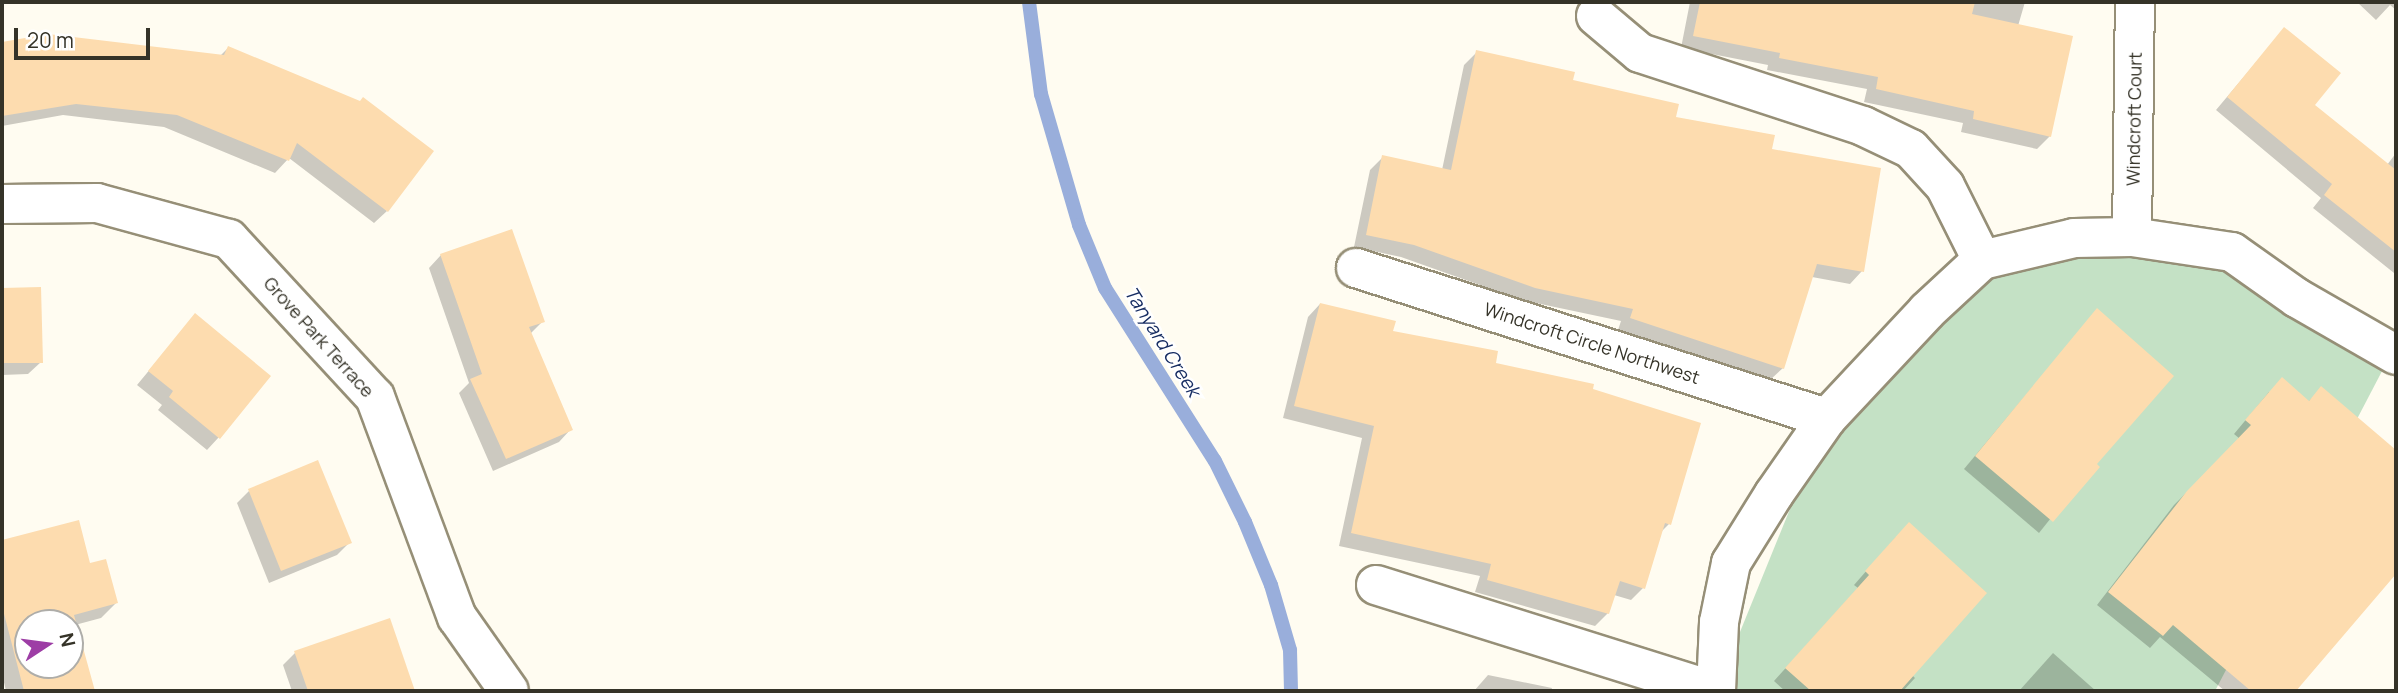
<!DOCTYPE html>
<style>
body{margin:0}
#map{position:relative;width:2398px;height:693px;overflow:hidden;background:#fffcf1;font-family:Manrope,sans-serif}
div>[style]{position:absolute}
.green>*{inset:0;background:#c4e1c5}
.shadow>*{inset:0;background:#0003}
.stream>*{height:14px;margin:-7px;padding:0 7px;transform-origin:7px;border-radius:7px;background:#99aedb}
.building>*{inset:0;background:#fddcaf}
.roads{filter:drop-shadow(2px 0 #968f77) drop-shadow(-2px 0 #968f77) drop-shadow(0 2px #968f77) drop-shadow(0 -2px #968f77)}
.minor>*{height:38px;margin:-19px;padding:0 19px;transform-origin:19px;border-radius:19px;background:#fff}
span{translate:-50% -50%;white-space:nowrap;text-align:center;line-height:1.15;-webkit-text-stroke:5px #fff;paint-order:stroke}
.street-label{font-size:18px;color:#353328}
.water-label{font-size:19px;color:#172d62;font-style:italic}
.frame{position:absolute;inset:0;border:4px solid #353328;pointer-events:none}
.north{position:absolute;left:14px;top:609px;width:70px;height:70px;box-sizing:border-box;background:#fff;border:2px solid #aeada9;border-radius:50%;rotate:77deg;font-size:19px;font-weight:700;line-height:28px;text-align:center;color:#353328}
.north::after{content:'';display:block;margin:auto;width:24px;height:32px;background:#9d3da5;clip-path:polygon(50% 0,100% 100%,50% 72%,0 100%)}
.scale{position:absolute;left:14px;top:28px;width:136px;height:32px;box-sizing:border-box;border:4px solid #353328;border-top:0;padding-left:9px;font-size:21px;line-height:24px;white-space:nowrap;color:#353328;-webkit-text-stroke:5px #fff;paint-order:stroke}
</style>
<div id="map">
<div class="green">
<div style="clip-path:polygon(2132px 237px,2297px 298px,2392px 352px,2215px 691px,1716px 691px,1827px 418px,1982px 260px)"></div>
</div>
<div class="shadow">
<div style="clip-path:polygon(1690px 2px,2025px 2px,2018px 26px,2050px 136px,2037px 149px,1961px 132px,1963px 123px,1864px 102px,1867px 89px,1767px 70px,1768px 65px,1681px 48px)"></div>
<div style="clip-path:polygon(2357px 2px,2396px 2px,2396px 10px,2390px 5px,2376px 20px)"></div>
<div style="clip-path:polygon(2284px 29px,2313px 106px,2387px 165px,2396px 153px,2394px 273px,2313px 208px,2321px 198px,2216px 110px)"></div>
<div style="clip-path:polygon(48px 36px,220px 56px,228px 48px,387px 211px,374px 223px,289px 158px,275px 173px,164px 127px,63px 115px,2px 126px,2px 44px)"></div>
<div style="clip-path:polygon(1477px 52px,1770px 151px,1862px 271px,1850px 284px,1812px 277px,1783px 368px,1770px 380px,1618px 330px,1621px 321px,1522px 300px,1401px 257px,1354px 247px,1370px 170px,1383px 157px,1442px 170px,1464px 65px)"></div>
<div style="clip-path:polygon(441px 255px,543px 321px,530px 334px,571px 429px,559px 442px,493px 471px,459px 393px,469px 383px,429px 268px)"></div>
<div style="clip-path:polygon(39px 289px,41px 362px,28px 374px,2px 375px,2px 290px)"></div>
<div style="clip-path:polygon(1320px 304px,1391px 332px,1494px 365px,1591px 390px,1669px 524px,1661px 532px,1643px 588px,1631px 600px,1614px 595px,1608px 613px,1595px 626px,1475px 592px,1480px 576px,1339px 546px,1362px 438px,1283px 418px,1308px 317px)"></div>
<div style="clip-path:polygon(2097px 310px,2094px 464px,2039px 533px,1964px 469px)"></div>
<div style="clip-path:polygon(195px 315px,219px 437px,207px 450px,158px 410px,162px 405px,137px 385px)"></div>
<div style="clip-path:polygon(2321px 389px,2396px 453px,2396px 556px,2387px 567px,2395px 573px,2294px 691px,2225px 691px,2160px 637px,2150px 648px,2097px 605px,2174px 505px,2240px 439px,2234px 434px,2269px 392px,2308px 402px)"></div>
<div style="clip-path:polygon(249px 491px,350px 542px,337px 555px,269px 583px,237px 503px)"></div>
<div style="clip-path:polygon(evenodd,78px 523px,88px 565px,116px 603px,101px 618px,75px 625px,93px 691px,6px 691px,2px 674px,2px 542px,78px 523px,28px 623px,70px 623px,70px 665px,28px 665px,28px 623px)"></div>
<div style="clip-path:polygon(1896px 537px,1912px 675px,1915px 678px,1903px 691px,1785px 691px,1774px 681px,1858px 588px,1854px 585px)"></div>
<div style="clip-path:polygon(389px 620px,413px 691px,292px 691px,283px 665px,295px 653px)"></div>
<div style="clip-path:polygon(2053px 653px,2096px 691px,2019px 691px)"></div>
<div style="clip-path:polygon(1488px 675px,1552px 688px,1551px 691px,1474px 691px)"></div>
</div>
<div class="stream">
<div style="left:1029px;top:2px;width:93px;rotate:82.6deg"></div>
<div style="left:1041px;top:94px;width:136px;rotate:73.8deg"></div>
<div style="left:1079px;top:225px;width:68px;rotate:67.6deg"></div>
<div style="left:1105px;top:288px;width:205px;rotate:57.6deg"></div>
<div style="left:1215px;top:461px;width:68px;rotate:63.8deg"></div>
<div style="left:1245px;top:522px;width:68px;rotate:67.6deg"></div>
<div style="left:1271px;top:585px;width:68px;rotate:73.7deg"></div>
<div style="left:1290px;top:650px;width:41px;rotate:88.6deg"></div>
</div>
<div class="building">
<div style="clip-path:polygon(1700px 2px,1975px 2px,1972px 14px,2073px 36px,2051px 137px,1973px 119px,1974px 111px,1876px 89px,1878px 77px,1779px 58px,1780px 53px,1693px 36px)"></div>
<div style="clip-path:polygon(2284px 27px,2341px 73px,2315px 105px,2396px 170px,2396px 252px,2324px 195px,2332px 184px,2227px 97px)"></div>
<div style="clip-path:polygon(48px 34px,224px 55px,228px 46px,360px 101px,363px 97px,434px 151px,388px 212px,297px 143px,289px 161px,177px 115px,76px 104px,2px 116px,2px 42px)"></div>
<div style="clip-path:polygon(1476px 50px,1575px 72px,1573px 80px,1679px 104px,1676px 117px,1775px 135px,1772px 149px,1881px 168px,1864px 272px,1817px 264px,1784px 369px,1630px 318px,1633px 309px,1535px 288px,1414px 245px,1366px 235px,1382px 155px,1451px 170px)"></div>
<div style="clip-path:polygon(512px 229px,545px 322px,529px 327px,573px 430px,506px 459px,470px 379px,482px 374px,440px 254px)"></div>
<div style="clip-path:polygon(41px 287px,43px 363px,2px 363px,2px 288px)"></div>
<div style="clip-path:polygon(1320px 303px,1396px 321px,1393px 331px,1498px 351px,1496px 363px,1594px 384px,1593px 389px,1701px 423px,1671px 525px,1665px 523px,1645px 589px,1620px 581px,1609px 614px,1487px 580px,1491px 564px,1351px 533px,1374px 426px,1294px 406px)"></div>
<div style="clip-path:polygon(2097px 308px,2174px 376px,2097px 464px,2100px 467px,2053px 522px,1975px 456px)"></div>
<div style="clip-path:polygon(195px 313px,271px 376px,220px 439px,169px 397px,173px 391px,148px 371px)"></div>
<div style="clip-path:polygon(2282px 377px,2309px 401px,2321px 386px,2396px 450px,2396px 574px,2296px 691px,2251px 691px,2173px 625px,2163px 636px,2108px 592px,2187px 491px,2251px 425px,2245px 420px)"></div>
<div style="clip-path:polygon(318px 460px,352px 543px,281px 571px,248px 489px)"></div>
<div style="clip-path:polygon(evenodd,79px 520px,90px 563px,106px 559px,118px 603px,74px 615px,95px 691px,24px 691px,2px 606px,2px 540px,79px 520px,28px 623px,70px 623px,70px 665px,28px 665px,28px 623px)"></div>
<div style="clip-path:polygon(1909px 522px,1987px 593px,1900px 691px,1811px 691px,1785px 668px,1869px 575px,1865px 571px)"></div>
<div style="clip-path:polygon(390px 618px,415px 691px,308px 691px,294px 651px)"></div>
</div>
<div class="roads">
<div class="minor">
<div style="left:1596px;top:16px;width:57px;rotate:40.1deg"></div>
<div style="left:1640px;top:53px;width:235px;rotate:18.1deg"></div>
<div style="left:1863px;top:126px;width:53px;rotate:25.6deg"></div>
<div style="left:1911px;top:149px;width:50px;rotate:47.4deg"></div>
<div style="left:1945px;top:186px;width:83px;rotate:63.4deg"></div>
<div style="left:2px;top:204px;width:95px;rotate:-0.6deg"></div>
<div style="left:97px;top:203px;width:137px;rotate:15.3deg"></div>
<div style="left:229px;top:239px;width:215px;rotate:47.3deg"></div>
<div style="left:375px;top:397px;width:235px;rotate:69.6deg"></div>
<div style="left:457px;top:617px;width:90px;rotate:54.9deg"></div>
<div style="left:2132px;top:237px;width:235px;rotate:-89.3deg"></div>
<div style="left:1356px;top:268px;width:494px;rotate:17.7deg"></div>
<div style="left:1376px;top:585px;width:354px;rotate:17.4deg"></div>
<div style="left:1716px;top:691px;width:69px;rotate:-87.5deg"></div>
<div style="left:1719px;top:622px;width:60px;rotate:-78.5deg"></div>
<div style="left:1731px;top:563px;width:81px;rotate:-58.1deg"></div>
<div style="left:1774px;top:494px;width:93px;rotate:-55.1deg"></div>
<div style="left:1827px;top:418px;width:146px;rotate:-46.9deg"></div>
<div style="left:1927px;top:311px;width:75px;rotate:-42.8deg"></div>
<div style="left:1982px;top:260px;width:95px;rotate:-13.4deg"></div>
<div style="left:2074px;top:238px;width:58px;rotate:-1deg"></div>
<div style="left:2132px;top:237px;width:101px;rotate:8.5deg"></div>
<div style="left:2232px;top:252px;width:80px;rotate:35.3deg"></div>
<div style="left:2297px;top:298px;width:114px;rotate:29.9deg"></div>
</div>
</div>
<div class="street-label">
<span style="left:2134px;top:119px;rotate:-89deg">Windcroft Court</span>
<span style="left:319px;top:337px;rotate:48deg">Grove Park Terrace</span>
<span style="left:1592px;top:343px;rotate:18deg">Windcroft Circle Northwest</span>
</div>
<div class="water-label">
<span style="left:1162px;top:342px;rotate:58deg">Tanyard Creek</span>
</div>
<div class="frame"></div>
<div class="north">N</div>
<div class="scale">20 m</div>
</div>
